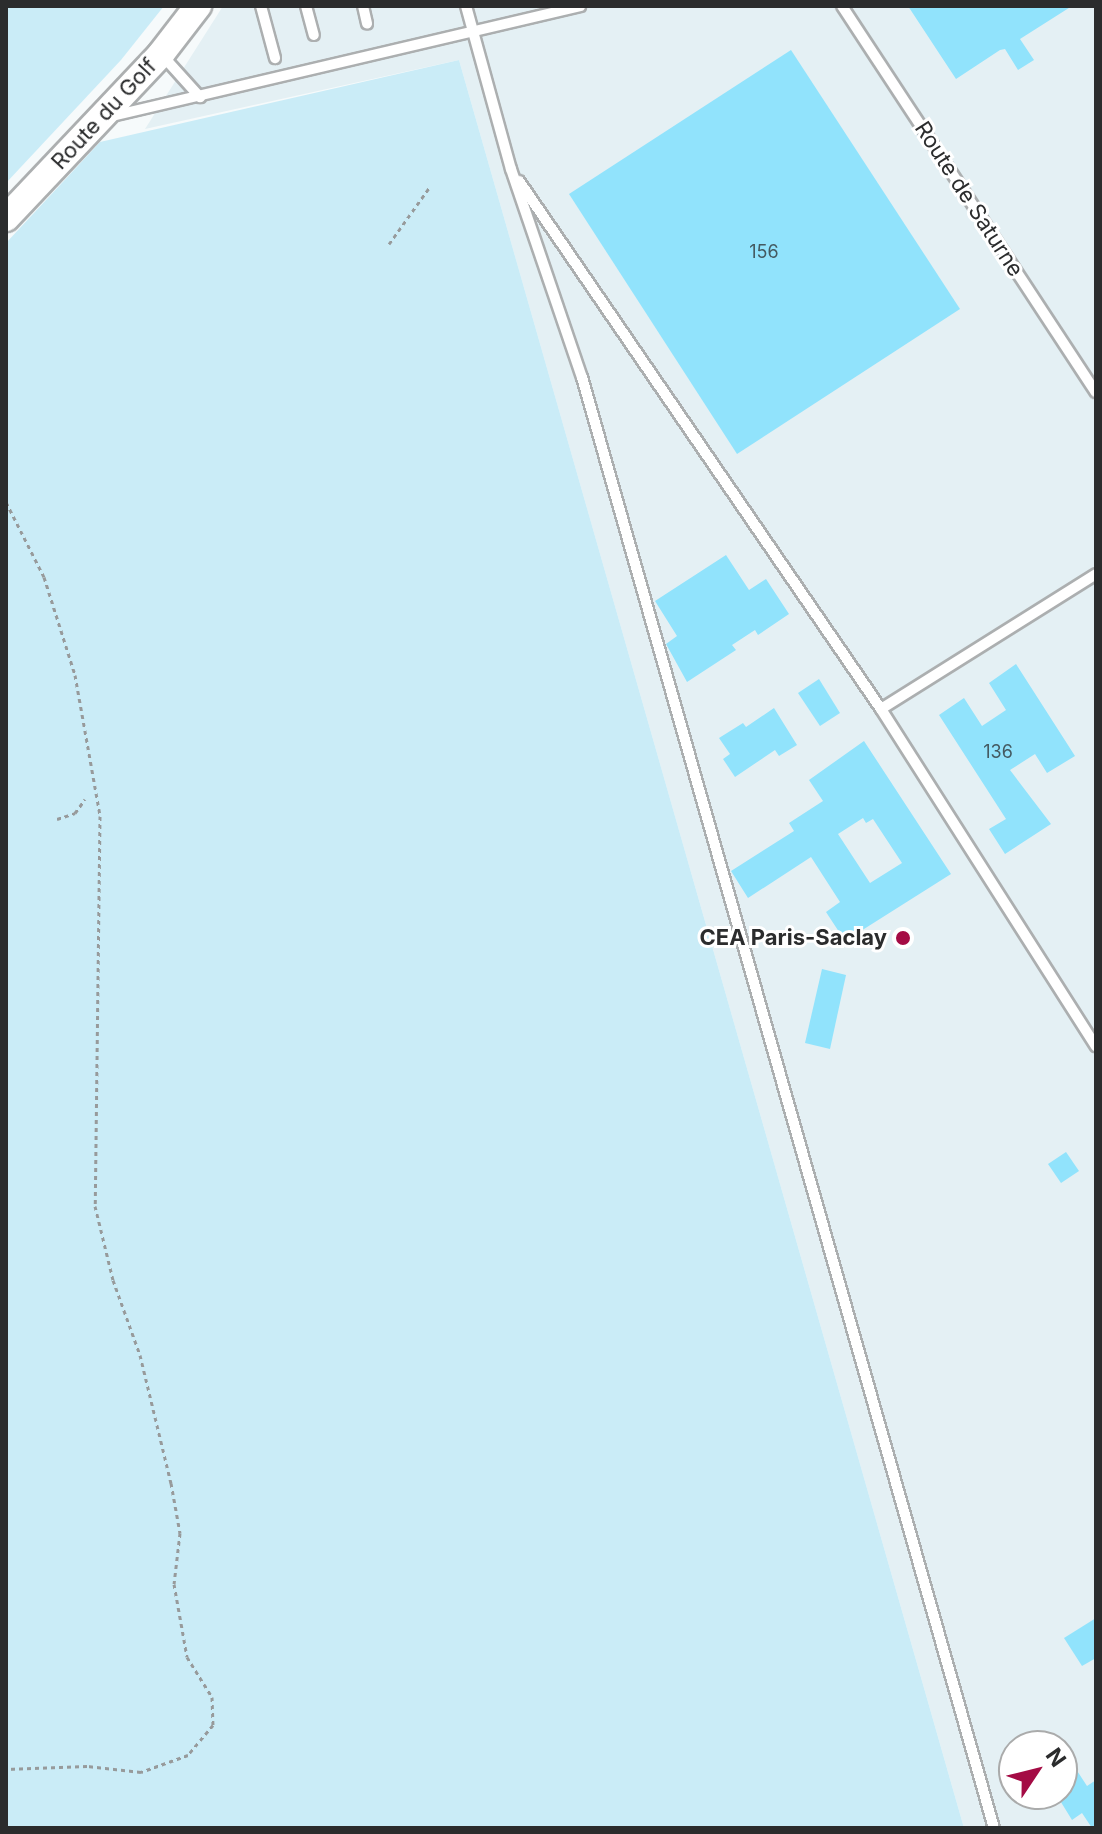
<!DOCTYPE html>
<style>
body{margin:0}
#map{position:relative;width:1102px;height:1834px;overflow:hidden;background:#f6fafb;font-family:Inter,sans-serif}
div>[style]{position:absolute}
.built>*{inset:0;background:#e4f0f4}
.green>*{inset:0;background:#caecf7}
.building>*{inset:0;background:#91e3fc}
.path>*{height:3px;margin-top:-1.5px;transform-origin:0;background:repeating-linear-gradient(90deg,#979a9b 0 4px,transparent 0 8px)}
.roads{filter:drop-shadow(2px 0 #acafb0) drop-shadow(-2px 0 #acafb0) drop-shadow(0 2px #acafb0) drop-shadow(0 -2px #acafb0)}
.service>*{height:10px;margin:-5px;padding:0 5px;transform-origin:5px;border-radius:5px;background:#fff}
.tertiary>*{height:26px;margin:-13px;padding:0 13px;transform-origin:13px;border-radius:13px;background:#fff}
.dots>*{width:22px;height:22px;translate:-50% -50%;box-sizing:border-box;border:4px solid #fff;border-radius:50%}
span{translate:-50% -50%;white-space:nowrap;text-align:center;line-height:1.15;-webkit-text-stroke:6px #fff;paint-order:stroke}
.number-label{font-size:18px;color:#445a61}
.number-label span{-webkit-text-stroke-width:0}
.street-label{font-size:22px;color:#2b2c2d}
.poi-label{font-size:22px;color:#2b2c2d;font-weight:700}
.right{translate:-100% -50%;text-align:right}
.frame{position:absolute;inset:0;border:8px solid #2b2c2d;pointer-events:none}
.north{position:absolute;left:998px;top:1730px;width:80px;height:80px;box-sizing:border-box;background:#fff;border:2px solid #aaabab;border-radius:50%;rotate:55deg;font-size:22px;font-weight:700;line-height:32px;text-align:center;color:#2b2c2d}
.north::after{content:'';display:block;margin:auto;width:28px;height:36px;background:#a40b44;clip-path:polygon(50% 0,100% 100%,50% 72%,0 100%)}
</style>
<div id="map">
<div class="built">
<div style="clip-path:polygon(evenodd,223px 6px,1096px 6px,1096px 1828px,964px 1828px,459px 60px,145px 129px,223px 6px,1014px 1746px,1062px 1746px,1062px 1794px,1014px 1794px,1014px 1746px)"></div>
</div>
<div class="green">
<div style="clip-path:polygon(6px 6px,164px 6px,121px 60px,6px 183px)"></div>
<div style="clip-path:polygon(459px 60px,964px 1828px,6px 1828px,6px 243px,100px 142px)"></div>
</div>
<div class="building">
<div style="clip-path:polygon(908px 6px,1072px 6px,1020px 39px,1034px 60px,1018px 70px,1005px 49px,1000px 50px,956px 79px)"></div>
<div style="clip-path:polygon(791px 50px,960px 309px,737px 454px,569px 194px)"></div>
<div style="clip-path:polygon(726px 555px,749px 590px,766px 579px,789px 614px,758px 635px,755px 630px,732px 645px,736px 650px,687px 682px,666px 644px,677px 636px,655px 601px)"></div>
<div style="clip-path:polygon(1016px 664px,1075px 756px,1047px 773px,1035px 754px,1010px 770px,1051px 824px,1005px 854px,989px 829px,1006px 819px,939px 715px,964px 698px,982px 726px,1006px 710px,989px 683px)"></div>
<div style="clip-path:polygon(819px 679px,840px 713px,820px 726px,798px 693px)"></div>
<div style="clip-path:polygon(774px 708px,797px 745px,779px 756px,775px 750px,735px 777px,723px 759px,730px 754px,719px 738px,743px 723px,746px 727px)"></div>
<div style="clip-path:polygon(evenodd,864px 741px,951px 874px,845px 941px,826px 912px,840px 902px,811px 857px,748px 898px,731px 871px,794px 831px,789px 823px,823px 801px,809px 780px,864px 741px,863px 818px,866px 823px,873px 819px,902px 863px,870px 883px,838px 834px,863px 818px)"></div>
<div style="clip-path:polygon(822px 969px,846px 975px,830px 1049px,805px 1043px)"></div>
<div style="clip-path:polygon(1066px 1152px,1079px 1171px,1061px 1183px,1048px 1164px)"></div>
<div style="clip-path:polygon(1096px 1618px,1096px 1658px,1082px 1666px,1064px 1638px)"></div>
<div style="clip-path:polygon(1072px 1763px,1087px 1786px,1096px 1780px,1096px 1828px,1092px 1828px,1082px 1813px,1072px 1820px,1056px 1794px,1062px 1794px,1062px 1770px)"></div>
</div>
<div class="path">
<div style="left:389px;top:244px;width:69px;rotate:-54.5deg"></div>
<div style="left:6px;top:502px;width:84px;rotate:63.1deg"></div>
<div style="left:44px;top:577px;width:103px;rotate:72.4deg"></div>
<div style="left:75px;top:675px;width:143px;rotate:79.9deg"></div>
<div style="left:100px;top:816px;width:390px;rotate:90.7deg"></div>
<div style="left:95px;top:1206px;width:76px;rotate:76.3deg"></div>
<div style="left:113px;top:1280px;width:80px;rotate:70.2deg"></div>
<div style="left:140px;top:1355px;width:132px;rotate:76.4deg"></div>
<div style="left:171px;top:1483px;width:51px;rotate:79.8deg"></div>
<div style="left:180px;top:1533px;width:51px;rotate:96.7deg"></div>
<div style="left:174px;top:1584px;width:74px;rotate:79.9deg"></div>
<div style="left:187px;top:1657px;width:47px;rotate:58deg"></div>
<div style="left:212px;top:1697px;width:28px;rotate:88deg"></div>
<div style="left:213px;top:1725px;width:39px;rotate:130deg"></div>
<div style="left:188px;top:1755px;width:50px;rotate:160.1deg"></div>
<div style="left:141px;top:1772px;width:54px;rotate:-173.7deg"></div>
<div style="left:87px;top:1766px;width:81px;rotate:177.9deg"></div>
<div style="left:57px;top:819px;width:19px;rotate:-18deg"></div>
<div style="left:75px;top:813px;width:17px;rotate:-54deg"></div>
</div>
<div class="roads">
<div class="service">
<div style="left:261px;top:6px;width:54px;rotate:74.9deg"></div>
<div style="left:306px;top:6px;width:30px;rotate:75deg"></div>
<div style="left:363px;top:6px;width:18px;rotate:77deg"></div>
<div style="left:466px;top:6px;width:169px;rotate:74.6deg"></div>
<div style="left:511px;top:169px;width:220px;rotate:71.2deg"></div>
<div style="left:582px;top:377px;width:1508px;rotate:74.15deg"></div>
<div style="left:842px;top:6px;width:462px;rotate:56.7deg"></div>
<div style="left:162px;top:55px;width:57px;rotate:47.9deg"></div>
<div style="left:108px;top:117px;width:485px;rotate:-13.2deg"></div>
<div style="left:519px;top:181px;width:640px;rotate:55.57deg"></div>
<div style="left:881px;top:709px;width:400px;rotate:57.5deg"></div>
<div style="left:881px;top:709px;width:254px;rotate:-32.1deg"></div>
</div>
<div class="tertiary">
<div style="left:6px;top:218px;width:226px;rotate:-46.6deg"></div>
<div style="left:161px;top:54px;width:61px;rotate:-52.4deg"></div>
</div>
</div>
<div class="dots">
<div style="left:903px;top:938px;background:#a40b44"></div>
</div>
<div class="number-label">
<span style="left:764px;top:252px">156</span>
<span style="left:998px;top:752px">136</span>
</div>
<div class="street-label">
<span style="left:104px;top:114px;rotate:-47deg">Route du Golf</span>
<span style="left:969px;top:199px;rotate:57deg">Route de Saturne</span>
</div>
<div class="poi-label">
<span class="right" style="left:887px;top:938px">CEA Paris-Saclay</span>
</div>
<div class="frame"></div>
<div class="north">N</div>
</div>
